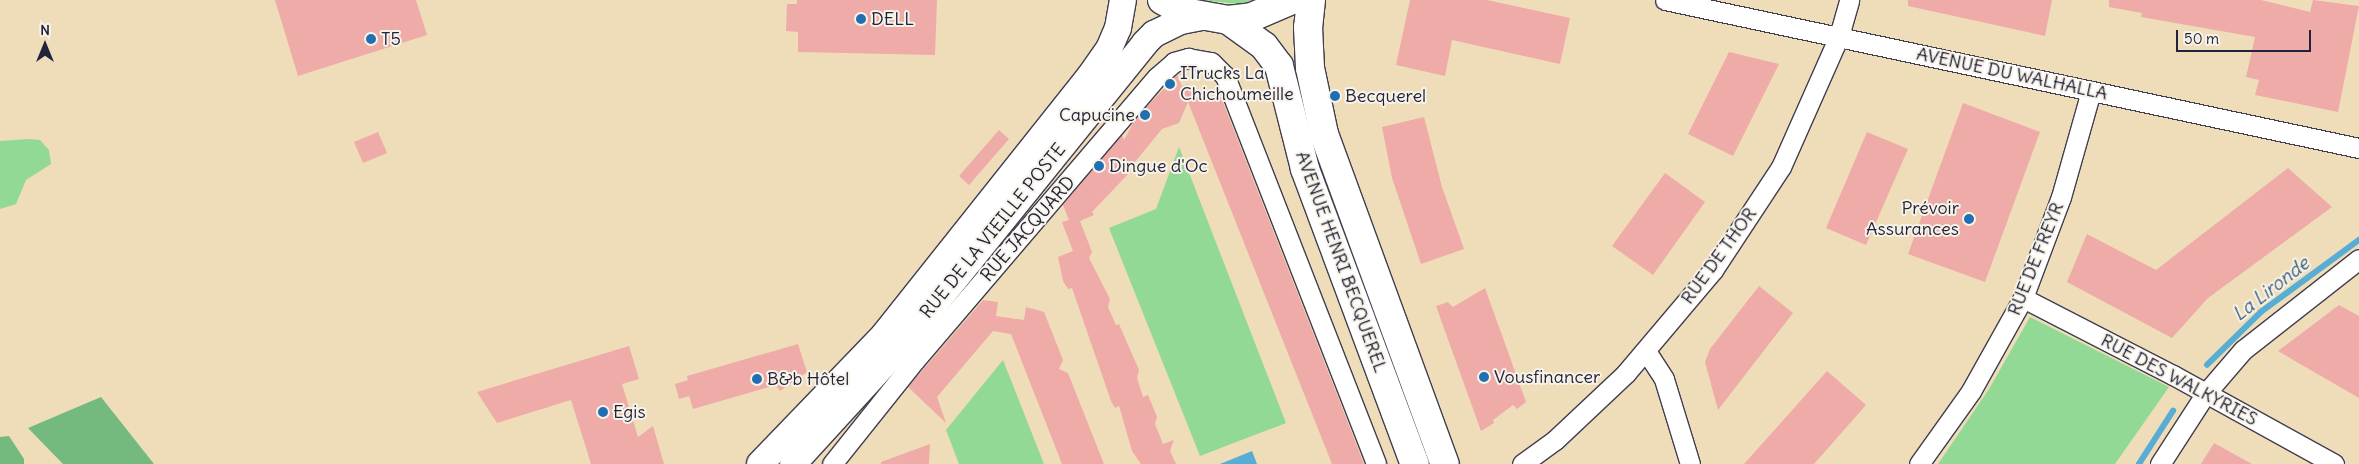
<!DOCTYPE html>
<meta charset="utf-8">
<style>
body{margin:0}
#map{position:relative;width:2359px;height:464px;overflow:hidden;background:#efddba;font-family:Delius,sans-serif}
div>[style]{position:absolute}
.green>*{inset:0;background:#91d994}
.forest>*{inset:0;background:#74b97e}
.water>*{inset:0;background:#57add4}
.stream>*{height:5.5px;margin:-2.75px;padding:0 2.75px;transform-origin:2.75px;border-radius:2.75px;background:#57add4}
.building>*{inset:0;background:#efaba7}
.roads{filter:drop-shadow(1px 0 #413e4e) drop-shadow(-1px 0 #413e4e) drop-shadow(0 1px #413e4e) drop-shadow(0 -1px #413e4e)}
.minor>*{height:19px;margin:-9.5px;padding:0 9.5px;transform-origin:9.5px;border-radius:9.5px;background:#fff}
.secondary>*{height:26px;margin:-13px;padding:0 13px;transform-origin:13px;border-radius:13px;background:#fff}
.primary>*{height:28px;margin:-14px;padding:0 14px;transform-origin:14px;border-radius:14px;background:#fff}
.dots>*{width:14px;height:14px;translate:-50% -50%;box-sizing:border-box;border:2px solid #f7f3e8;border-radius:50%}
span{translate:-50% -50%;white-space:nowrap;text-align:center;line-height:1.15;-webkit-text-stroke:4px #f7f3e8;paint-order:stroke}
.poi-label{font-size:18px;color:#22223b}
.left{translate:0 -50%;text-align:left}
.right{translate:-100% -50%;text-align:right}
.street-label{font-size:18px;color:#22223b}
.water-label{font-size:19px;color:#375a78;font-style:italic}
.north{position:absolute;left:20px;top:20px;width:50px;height:50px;-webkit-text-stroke:4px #f7f3e8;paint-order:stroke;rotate:0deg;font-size:14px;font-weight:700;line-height:20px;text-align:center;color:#22223b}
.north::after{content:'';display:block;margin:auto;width:18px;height:22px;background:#22223b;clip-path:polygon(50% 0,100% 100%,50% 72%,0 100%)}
.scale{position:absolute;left:2176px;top:30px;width:135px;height:22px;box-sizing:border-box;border:2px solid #22223b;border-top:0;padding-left:6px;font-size:15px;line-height:18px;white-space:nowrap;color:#22223b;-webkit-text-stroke:4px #f7f3e8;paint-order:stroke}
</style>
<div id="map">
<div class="green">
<div style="clip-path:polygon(1198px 0,1253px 0,1240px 4px)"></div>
<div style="clip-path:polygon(29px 139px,40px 140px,49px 150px,51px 164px,26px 180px,16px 204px,0 209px,0 141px)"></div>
<div style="clip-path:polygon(1179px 147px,1286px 423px,1200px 456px,1109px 228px,1156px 209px)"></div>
<div style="clip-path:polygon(2030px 317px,2169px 387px,2115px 464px,1938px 464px,1989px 389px)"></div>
<div style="clip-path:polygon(1003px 360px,1044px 464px,959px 464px,946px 430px)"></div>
</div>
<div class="forest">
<div style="clip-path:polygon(101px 397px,154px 464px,63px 464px,28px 428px)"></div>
<div style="clip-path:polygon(9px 436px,24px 459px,24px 464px,0 464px,0 437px)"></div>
</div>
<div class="water">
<div style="clip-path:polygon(1252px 451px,1257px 464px,1220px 464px)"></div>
</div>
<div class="stream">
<div style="left:2207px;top:365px;width:76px;rotate:-44.5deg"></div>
<div style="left:2261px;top:312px;width:122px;rotate:-36.3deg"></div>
<div style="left:2139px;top:464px;width:63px;rotate:-57.3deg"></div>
</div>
<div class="building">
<div style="clip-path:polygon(275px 0,416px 0,427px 35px,298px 76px)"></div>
<div style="clip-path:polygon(797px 0,937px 0,935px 55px,798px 52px,798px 32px,786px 31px,787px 4px,797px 4px)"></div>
<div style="clip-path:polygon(1410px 0,1487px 0,1570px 18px,1560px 64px,1452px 40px,1445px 76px,1396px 65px)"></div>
<div style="clip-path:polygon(1908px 0,2052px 0,2045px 36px,1908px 6px)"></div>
<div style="clip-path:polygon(2109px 0,2261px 0,2310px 12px,2313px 0,2359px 6px,2338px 112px,2255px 95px,2259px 80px,2246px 77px,2255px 37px,2141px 17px,2142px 13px,2109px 7px)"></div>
<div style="clip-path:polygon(1729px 52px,1779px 64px,1733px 156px,1688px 134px)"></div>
<div style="clip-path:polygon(1177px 75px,1182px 86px,1188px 84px,1192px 93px,1189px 101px,1206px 94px,1209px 101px,1221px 97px,1364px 464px,1332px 464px,1188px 102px,1179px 123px,1162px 129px,1130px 168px,1131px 171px,1092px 212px,1094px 215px,1080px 221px,1092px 252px,1089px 258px,1110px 299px,1108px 307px,1116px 325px,1119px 324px,1139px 370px,1137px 378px,1143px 397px,1148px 395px,1157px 417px,1155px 424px,1163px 444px,1174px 440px,1170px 451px,1176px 464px,1141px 464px,1132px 451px,1119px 406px,1115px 408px,1111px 401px,1072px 288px,1068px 289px,1063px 281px,1058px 257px,1073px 251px,1062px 222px,1069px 220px,1063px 205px,1122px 135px,1124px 140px,1136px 118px)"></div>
<div style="clip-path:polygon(1963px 103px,2040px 132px,1985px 282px,1908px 254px)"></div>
<div style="clip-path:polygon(1424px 117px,1442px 187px,1464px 249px,1421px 264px,1392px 178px,1382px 127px)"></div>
<div style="clip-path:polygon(999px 130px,1009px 139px,969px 185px,959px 176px)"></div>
<div style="clip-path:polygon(378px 132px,387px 153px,363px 163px,354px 142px)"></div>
<div style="clip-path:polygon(1867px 132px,1908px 149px,1866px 245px,1826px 228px)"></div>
<div style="clip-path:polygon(2288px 168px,2332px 207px,2208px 298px,2172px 338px,2067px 282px,2087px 234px,2156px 270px)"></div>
<div style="clip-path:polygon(1665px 173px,1705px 202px,1653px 275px,1612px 246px)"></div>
<div style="clip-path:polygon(1759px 286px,1793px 313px,1718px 410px,1705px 362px,1710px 349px)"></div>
<div style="clip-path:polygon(1485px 288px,1526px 402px,1517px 409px,1513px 405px,1493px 420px,1494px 423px,1481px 431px,1436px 306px,1448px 302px,1453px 307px)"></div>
<div style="clip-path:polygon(983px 300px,998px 302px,996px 316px,1024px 320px,1026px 307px,1044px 312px,1063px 360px,1059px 369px,1068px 373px,1104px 464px,1062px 464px,1011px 334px,993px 331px,937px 397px,946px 423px,908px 387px)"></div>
<div style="clip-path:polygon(2339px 305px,2359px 316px,2359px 398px,2278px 351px)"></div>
<div style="clip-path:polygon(798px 344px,807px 372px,780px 391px,776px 385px,693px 409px,689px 396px,679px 399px,675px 384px,688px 380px,687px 376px)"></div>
<div style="clip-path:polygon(629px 346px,639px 379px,622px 384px,638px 437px,653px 426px,664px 464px,591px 464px,571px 400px,497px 423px,477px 392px)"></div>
<div style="clip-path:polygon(1827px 371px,1866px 405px,1814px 464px,1744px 464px)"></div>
<div style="clip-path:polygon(2214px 443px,2252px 464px,2201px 464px)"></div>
<div style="clip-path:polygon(930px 444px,929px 464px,881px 464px,881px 462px)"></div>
</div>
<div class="roads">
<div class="minor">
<div style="left:1665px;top:0;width:710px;rotate:12.04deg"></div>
<div style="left:2023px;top:298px;width:169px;rotate:27.2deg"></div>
<div style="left:2173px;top:375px;width:184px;rotate:28.9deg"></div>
<div style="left:1646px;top:351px;width:33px;rotate:57deg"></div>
<div style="left:1664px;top:379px;width:89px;rotate:73deg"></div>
<div style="left:832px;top:464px;width:133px;rotate:-51.4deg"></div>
<div style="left:915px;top:360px;width:372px;rotate:-49.5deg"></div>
<div style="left:1157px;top:77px;width:23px;rotate:-41deg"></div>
<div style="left:1174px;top:62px;width:15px;rotate:-16deg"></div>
<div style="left:1188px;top:58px;width:23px;rotate:10deg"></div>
<div style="left:1211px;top:62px;width:20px;rotate:45deg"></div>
<div style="left:1225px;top:76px;width:416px;rotate:68.7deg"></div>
<div style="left:1522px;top:464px;width:41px;rotate:-36deg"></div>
<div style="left:1555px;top:440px;width:98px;rotate:-43.3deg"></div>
<div style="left:1626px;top:373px;width:135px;rotate:-49.8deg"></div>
<div style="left:1713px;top:270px;width:123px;rotate:-56.6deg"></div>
<div style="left:1781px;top:167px;width:143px;rotate:-66.1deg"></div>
<div style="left:1839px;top:36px;width:37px;rotate:-74deg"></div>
<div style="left:1919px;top:464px;width:90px;rotate:-54.5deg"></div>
<div style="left:1971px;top:391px;width:107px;rotate:-60.8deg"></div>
<div style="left:2023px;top:298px;width:108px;rotate:-69.4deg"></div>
<div style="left:2061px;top:197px;width:110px;rotate:-74.2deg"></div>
<div style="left:2160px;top:464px;width:85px;rotate:-57.1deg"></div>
<div style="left:2206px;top:393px;width:57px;rotate:-49.3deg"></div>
<div style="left:2243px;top:350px;width:147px;rotate:-38.1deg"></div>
</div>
<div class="secondary">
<div style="left:760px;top:464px;width:179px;rotate:-46.1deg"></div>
<div style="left:884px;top:335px;width:331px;rotate:-51.5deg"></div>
<div style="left:1090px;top:76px;width:33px;rotate:-55deg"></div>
<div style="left:1109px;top:49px;width:23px;rotate:-67deg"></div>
<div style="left:1118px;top:28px;width:28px;rotate:-80deg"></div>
<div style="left:793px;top:464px;width:159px;rotate:-47.6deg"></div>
<div style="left:900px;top:347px;width:390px;rotate:-51.1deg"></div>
<div style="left:1145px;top:43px;width:13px;rotate:-45deg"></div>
<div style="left:1154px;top:34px;width:30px;rotate:-26deg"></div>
<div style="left:1181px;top:21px;width:21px;rotate:-11deg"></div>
</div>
<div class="primary">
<div style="left:1162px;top:0;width:25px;rotate:29deg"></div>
<div style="left:1184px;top:12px;width:45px;rotate:10.3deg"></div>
<div style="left:1228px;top:20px;width:24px;rotate:-7deg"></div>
<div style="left:1252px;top:17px;width:43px;rotate:-23deg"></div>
<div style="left:1311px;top:0;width:27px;rotate:96deg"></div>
<div style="left:1308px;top:27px;width:41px;rotate:87.2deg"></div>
<div style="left:1310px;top:68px;width:67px;rotate:78deg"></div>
<div style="left:1324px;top:134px;width:351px;rotate:69.9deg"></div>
<div style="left:1228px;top:20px;width:44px;rotate:35.8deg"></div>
<div style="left:1264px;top:46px;width:25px;rotate:53deg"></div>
<div style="left:1279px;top:66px;width:106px;rotate:75.8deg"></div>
<div style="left:1305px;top:169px;width:315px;rotate:69.6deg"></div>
</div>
</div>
<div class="dots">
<div style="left:861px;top:19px;background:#1f6fb2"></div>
<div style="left:371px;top:39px;background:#1f6fb2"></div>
<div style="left:1170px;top:84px;background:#1f6fb2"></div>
<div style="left:1335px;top:96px;background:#1f6fb2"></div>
<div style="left:1145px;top:115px;background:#1f6fb2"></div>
<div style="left:1099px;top:166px;background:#1f6fb2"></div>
<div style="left:1969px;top:219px;background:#1f6fb2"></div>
<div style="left:1484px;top:377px;background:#1f6fb2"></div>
<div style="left:757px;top:379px;background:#1f6fb2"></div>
<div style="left:603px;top:412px;background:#1f6fb2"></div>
</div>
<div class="poi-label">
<span class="left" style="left:871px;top:19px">DELL</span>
<span class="left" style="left:381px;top:39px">T5</span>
<span class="left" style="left:1180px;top:84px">ITrucks La<br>Chichoumeille</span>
<span class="left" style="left:1345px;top:96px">Becquerel</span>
<span class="right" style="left:1135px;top:115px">Capucine</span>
<span class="left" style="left:1109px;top:166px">Dingue d'Oc</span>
<span class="right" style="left:1959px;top:219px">Prévoir<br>Assurances</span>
<span class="left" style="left:1494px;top:377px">Vousfinancer</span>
<span class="left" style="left:767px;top:379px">B&amp;b Hôtel</span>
<span class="left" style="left:613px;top:412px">Egis</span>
</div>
<div class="street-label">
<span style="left:2012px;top:74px;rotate:12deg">AVENUE DU WALHALLA</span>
<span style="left:1028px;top:229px;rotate:-49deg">RUE JACQUARD</span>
<span style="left:993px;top:231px;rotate:-51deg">RUE DE LA VIEILLE POSTE</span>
<span style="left:1719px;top:256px;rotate:-54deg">RUE DE THOR</span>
<span style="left:2036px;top:259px;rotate:-68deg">RUE DE FREYR</span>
<span style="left:1341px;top:262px;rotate:70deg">AVENUE HENRI BECQUEREL</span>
<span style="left:2179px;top:380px;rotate:28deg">RUE DES WALKYRIES</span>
</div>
<div class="water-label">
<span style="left:2271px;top:289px;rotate:-38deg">La Lironde</span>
</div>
<div class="north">N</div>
<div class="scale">50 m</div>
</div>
